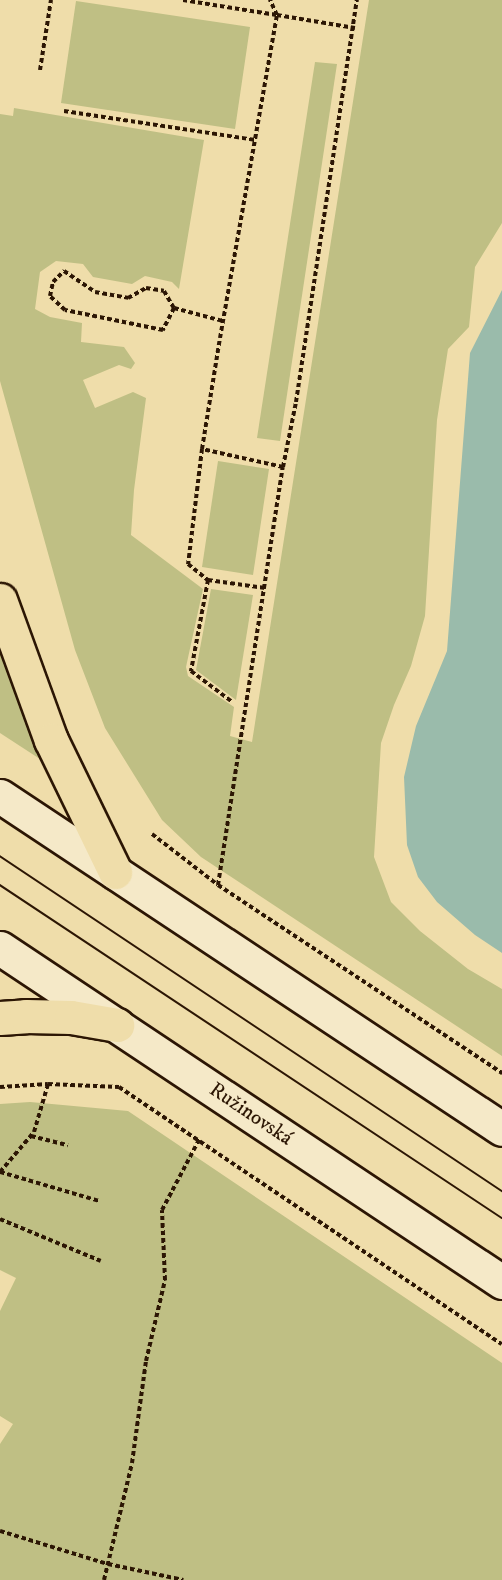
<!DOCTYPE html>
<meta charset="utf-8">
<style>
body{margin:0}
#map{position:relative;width:502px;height:1580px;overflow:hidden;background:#efddaa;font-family:"IM FELL DW Pica",serif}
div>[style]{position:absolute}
.green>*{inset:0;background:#bfbf84}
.water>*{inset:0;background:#9abbab}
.path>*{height:4px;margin-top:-2px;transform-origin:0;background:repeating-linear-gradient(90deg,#2c1604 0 4.5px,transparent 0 7.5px)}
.roads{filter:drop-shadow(2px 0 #2c1604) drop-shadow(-2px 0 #2c1604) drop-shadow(0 2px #2c1604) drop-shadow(0 -2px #2c1604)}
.secondary>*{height:33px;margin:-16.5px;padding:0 16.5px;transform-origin:16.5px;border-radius:16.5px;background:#f5e9c8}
.primary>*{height:33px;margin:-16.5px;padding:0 16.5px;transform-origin:16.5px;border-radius:16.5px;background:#efddaa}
.tram>*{height:1.5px;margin:-0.75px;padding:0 0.75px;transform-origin:0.75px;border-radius:0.75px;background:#2c1604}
span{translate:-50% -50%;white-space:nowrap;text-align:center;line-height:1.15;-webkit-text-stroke:4.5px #f5e9c8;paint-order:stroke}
.street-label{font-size:21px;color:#2c1604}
</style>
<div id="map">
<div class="green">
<div style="clip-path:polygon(369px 0,502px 0,502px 223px,475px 267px,469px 327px,448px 349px,437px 420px,425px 616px,411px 666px,394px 705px,381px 743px,374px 857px,391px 902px,420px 931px,468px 969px,502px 989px,502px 1056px,201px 857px,162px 820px,105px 728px,75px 650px,0 381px,0 114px,13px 116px,14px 108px,204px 140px,179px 289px,172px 282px,145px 276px,132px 284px,93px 277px,83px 264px,56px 261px,40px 272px,35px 309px,50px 317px,82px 323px,81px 342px,124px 347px,135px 363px,131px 369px,119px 365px,83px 380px,95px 408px,133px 392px,146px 398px,134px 490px,131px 535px,203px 589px,186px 667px,188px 676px,234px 707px,230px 736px,252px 742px)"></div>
<div style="clip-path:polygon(76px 1px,250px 27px,235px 129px,61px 103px)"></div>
<div style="clip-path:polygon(315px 62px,337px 64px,280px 441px,257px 438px)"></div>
<div style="clip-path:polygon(218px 461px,269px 469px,253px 575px,202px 567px)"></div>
<div style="clip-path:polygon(211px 589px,253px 595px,236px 700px,196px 670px)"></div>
<div style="clip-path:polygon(0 620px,43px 761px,0 733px)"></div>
<div style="clip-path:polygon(30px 1102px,128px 1111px,502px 1363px,502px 1580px,0 1580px,0 1444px,13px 1424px,0 1416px,0 1311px,16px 1278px,0 1270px,0 1104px)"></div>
</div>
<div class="water">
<div style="clip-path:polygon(502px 290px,502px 953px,475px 935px,437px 902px,418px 877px,407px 845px,404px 777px,416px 726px,447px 651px,470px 353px)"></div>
</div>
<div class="path">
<div style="left:183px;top:0;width:95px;rotate:9.1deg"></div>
<div style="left:277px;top:15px;width:17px;rotate:-115deg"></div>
<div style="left:40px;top:70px;width:71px;rotate:-81.1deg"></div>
<div style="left:64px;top:111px;width:193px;rotate:8.6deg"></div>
<div style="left:174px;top:308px;width:25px;rotate:117deg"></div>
<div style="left:163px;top:330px;width:100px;rotate:-168.5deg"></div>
<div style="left:65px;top:310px;width:21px;rotate:-137deg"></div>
<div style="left:50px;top:296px;width:14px;rotate:-78deg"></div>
<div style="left:53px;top:282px;width:16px;rotate:-45deg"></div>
<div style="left:64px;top:271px;width:37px;rotate:34deg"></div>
<div style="left:95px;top:292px;width:34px;rotate:10deg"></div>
<div style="left:128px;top:298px;width:21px;rotate:-29deg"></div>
<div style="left:146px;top:288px;width:18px;rotate:9deg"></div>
<div style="left:164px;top:291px;width:20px;rotate:60deg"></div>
<div style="left:174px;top:308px;width:51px;rotate:14.9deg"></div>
<div style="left:202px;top:449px;width:116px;rotate:96.9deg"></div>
<div style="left:188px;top:564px;width:26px;rotate:39deg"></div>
<div style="left:208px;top:580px;width:93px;rotate:100.6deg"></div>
<div style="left:191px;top:671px;width:50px;rotate:36.9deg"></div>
<div style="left:283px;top:467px;width:83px;rotate:-167.5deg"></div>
<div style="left:202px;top:449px;width:112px;rotate:-80.8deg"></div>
<div style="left:220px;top:338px;width:328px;rotate:-80deg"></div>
<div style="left:277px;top:15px;width:79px;rotate:9.5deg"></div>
<div style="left:208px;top:580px;width:58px;rotate:8deg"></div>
<div style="left:152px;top:834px;width:83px;rotate:37.7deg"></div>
<div style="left:218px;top:885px;width:341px;rotate:33.5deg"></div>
<div style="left:218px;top:885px;width:423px;rotate:-81.2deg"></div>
<div style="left:283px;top:467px;width:66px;rotate:-78.7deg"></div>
<div style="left:296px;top:402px;width:407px;rotate:-81.4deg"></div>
<div style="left:0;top:1087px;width:48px;rotate:-3.6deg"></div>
<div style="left:48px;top:1084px;width:71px;rotate:2.4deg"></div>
<div style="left:119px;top:1087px;width:461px;rotate:33.9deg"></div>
<div style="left:31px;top:1136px;width:38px;rotate:14deg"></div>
<div style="left:0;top:1172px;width:103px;rotate:16.3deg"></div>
<div style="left:0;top:1172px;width:52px;rotate:-49.6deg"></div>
<div style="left:34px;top:1132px;width:50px;rotate:-73.7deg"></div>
<div style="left:0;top:1219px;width:109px;rotate:22.6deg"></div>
<div style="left:0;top:1531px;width:113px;rotate:17deg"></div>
<div style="left:108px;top:1564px;width:77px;rotate:12deg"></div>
<div style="left:104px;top:1580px;width:120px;rotate:-76.5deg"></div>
<div style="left:132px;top:1463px;width:103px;rotate:-82.2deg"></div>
<div style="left:146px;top:1361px;width:83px;rotate:-76.8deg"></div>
<div style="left:165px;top:1280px;width:70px;rotate:-92.5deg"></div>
<div style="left:162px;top:1210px;width:81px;rotate:-62.2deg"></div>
</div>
<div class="roads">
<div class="secondary">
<div style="left:0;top:796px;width:602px;rotate:33.56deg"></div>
<div style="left:0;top:948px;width:603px;rotate:33.64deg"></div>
</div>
<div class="primary">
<div style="left:0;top:600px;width:149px;rotate:70deg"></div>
<div style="left:51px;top:740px;width:147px;rotate:64.1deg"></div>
<div style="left:0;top:1018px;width:26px;rotate:-4deg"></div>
<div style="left:26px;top:1016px;width:45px;rotate:1.3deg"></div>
<div style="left:71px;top:1017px;width:47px;rotate:9.9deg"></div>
</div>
</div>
<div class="tram">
<div style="left:0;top:856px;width:604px;rotate:33.72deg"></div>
<div style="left:0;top:885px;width:602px;rotate:33.56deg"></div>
</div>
<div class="street-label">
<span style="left:251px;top:1114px;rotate:34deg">Ružinovská</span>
</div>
</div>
